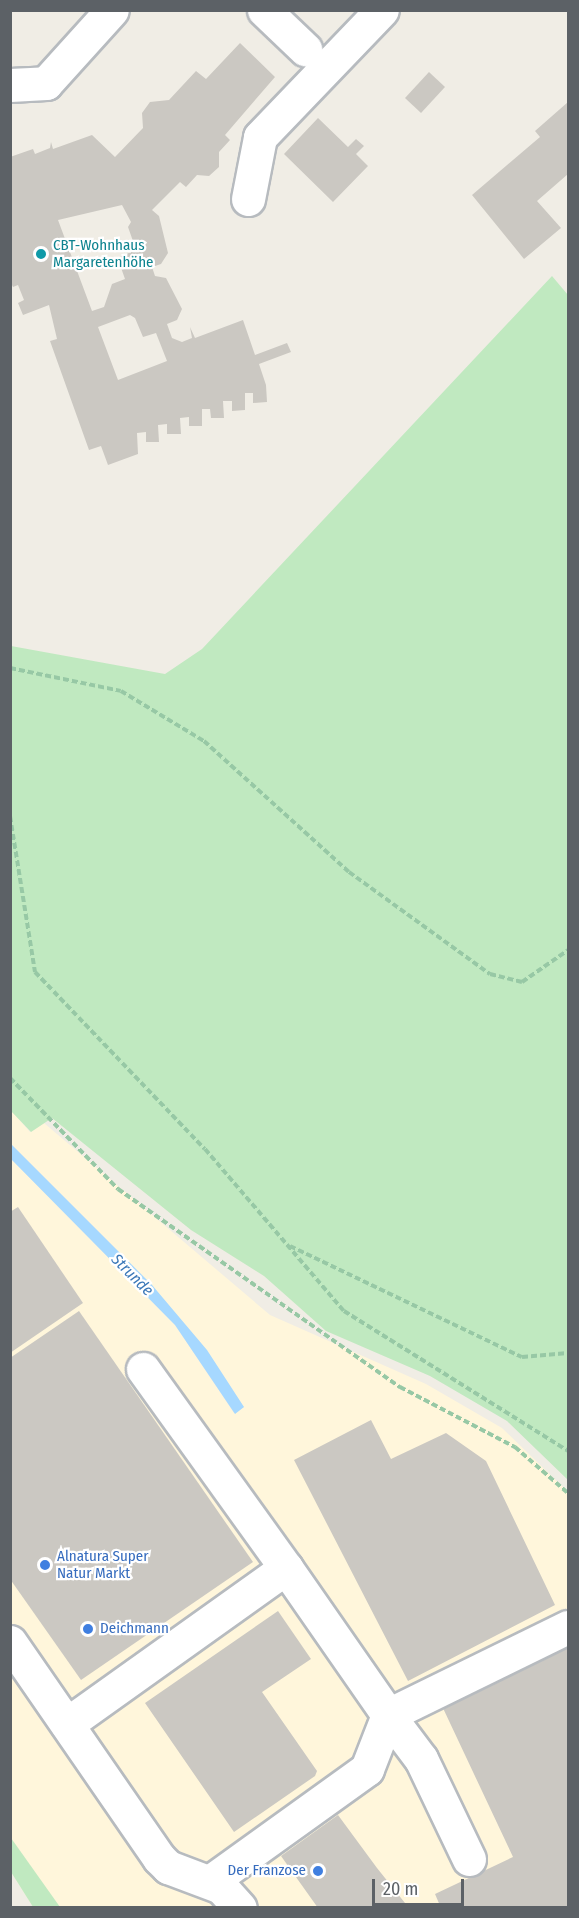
<!DOCTYPE html>
<meta charset="utf-8">
<style>
body{margin:0}
#map{position:relative;width:579px;height:1918px;overflow:hidden;background:#f0ede5;font-family:"Fira Sans Condensed",sans-serif}
div>[style]{position:absolute}
.commercial>*{inset:0;background:#fff6db}
.green>*{inset:0;background:#c0e9c0}
.water>*{inset:0;background:#a6d8ff}
.building>*{inset:0;background:#cbc8c2}
.path>*{height:4px;margin-top:-2px;transform-origin:0;background:repeating-linear-gradient(90deg,#97c8a5 0 6px,transparent 0 9px)}
.roads{filter:drop-shadow(2px 0 #b7bbbf) drop-shadow(-2px 0 #b7bbbf) drop-shadow(0 2px #b7bbbf) drop-shadow(0 -2px #b7bbbf)}
.minor>*{height:33px;margin:-16.5px;padding:0 16.5px;transform-origin:16.5px;border-radius:16.5px;background:#fff}
.dots>*{width:16px;height:16px;translate:-50% -50%;box-sizing:border-box;border:3px solid #fff;border-radius:50%}
span{translate:-50% -50%;white-space:nowrap;text-align:center;line-height:1.15;-webkit-text-stroke:4.5px #fff;paint-order:stroke}
.culture-label{font-size:15px;color:#0d838f}
.left{translate:0 -50%;text-align:left}
.shop-label{font-size:15px;color:#366cbe}
.right{translate:-100% -50%;text-align:right}
.water-label{font-size:16px;color:#3b78b8;font-style:italic}
.frame{position:absolute;inset:0;border:12px solid #5c6166;pointer-events:none}
.scale{position:absolute;left:372px;top:1879px;width:92px;height:27px;box-sizing:border-box;border:3px solid #5c6166;border-top:0;padding-left:8px;font-size:18px;line-height:21px;white-space:nowrap;color:#5c6166;-webkit-text-stroke:4px #fff;paint-order:stroke}
</style>
<div id="map">
<div class="commercial">
<div style="clip-path:polygon(11px 1110px,30px 1132px,44px 1123px,270px 1315px,426px 1384px,502px 1428px,568px 1492px,568px 1907px,33px 1907px,11px 1872px,11px 1159px,175px 1325px,234px 1413px,244px 1407px,152px 1285px,11px 1144px)"></div>
</div>
<div class="green">
<div style="clip-path:polygon(552px 276px,568px 295px,568px 1480px,507px 1421px,430px 1376px,326px 1331px,264px 1276px,191px 1230px,52px 1118px,31px 1132px,10px 1110px,11px 646px,165px 674px,202px 649px)"></div>
<div style="clip-path:polygon(11px 1838px,60px 1907px,33px 1907px,11px 1872px)"></div>
</div>
<div class="water">
<div style="clip-path:polygon(11px 1144px,152px 1285px,207px 1350px,244px 1407px,235px 1414px,175px 1325px,11px 1159px)"></div>
</div>
<div class="building">
<div style="clip-path:polygon(evenodd,240px 43px,275px 77px,225px 135px,230px 140px,219px 152px,219px 167px,209px 176px,197px 175px,186px 187px,180px 182px,152px 210px,159px 216px,168px 253px,161px 264px,152px 267px,155px 276px,166px 278px,182px 309px,177px 320px,167px 324px,172px 338px,182px 342px,192px 338px,190px 327px,195px 338px,243px 320px,255px 355px,287px 343px,291px 352px,259px 364px,266px 385px,267px 402px,253px 403px,253px 393px,245px 393px,245px 410px,232px 411px,232px 401px,223px 401px,224px 418px,211px 418px,210px 409px,202px 409px,202px 426px,189px 426px,189px 417px,180px 418px,181px 434px,167px 434px,167px 424px,158px 425px,159px 442px,146px 442px,146px 432px,137px 433px,138px 454px,108px 465px,101px 446px,89px 450px,50px 341px,57px 339px,49px 305px,23px 315px,18px 303px,24px 300px,18px 285px,13px 287px,10px 281px,10px 157px,33px 149px,35px 154px,50px 148px,51px 142px,53px 149px,92px 135px,115px 157px,143px 128px,142px 113px,150px 102px,169px 100px,196px 71px,206px 79px,240px 43px,122px 205px,131px 222px,128px 227px,134px 244px,142px 248px,121px 256px,119px 262px,125px 279px,112px 284px,104px 307px,92px 311px,58px 220px,122px 205px,240px 43px,130px 315px,135px 318px,143px 337px,156px 333px,167px 361px,118px 380px,98px 327px,130px 315px)"></div>
<div style="clip-path:polygon(429px 72px,445px 87px,421px 113px,405px 98px)"></div>
<div style="clip-path:polygon(568px 102px,568px 174px,537px 201px,561px 228px,524px 259px,472px 195px,540px 137px,535px 131px)"></div>
<div style="clip-path:polygon(318px 118px,348px 147px,356px 139px,364px 146px,356px 154px,368px 166px,333px 202px,284px 154px)"></div>
<div style="clip-path:polygon(18px 1207px,83px 1303px,10px 1353px,10px 1212px)"></div>
<div style="clip-path:polygon(79px 1311px,253px 1562px,81px 1680px,10px 1579px,10px 1358px)"></div>
<div style="clip-path:polygon(371px 1420px,391px 1459px,446px 1433px,486px 1461px,555px 1605px,408px 1681px,294px 1460px)"></div>
<div style="clip-path:polygon(278px 1611px,311px 1659px,262px 1692px,317px 1771px,315px 1776px,234px 1832px,145px 1703px)"></div>
<div style="clip-path:polygon(568px 1646px,568px 1908px,441px 1908px,435px 1894px,513px 1857px,442px 1706px)"></div>
<div style="clip-path:polygon(338px 1815px,377px 1868px,409px 1908px,318px 1908px,281px 1856px)"></div>
</div>
<div class="path">
<div style="left:10px;top:668px;width:113px;rotate:11.7deg"></div>
<div style="left:121px;top:691px;width:97px;rotate:31.1deg"></div>
<div style="left:204px;top:741px;width:195px;rotate:42.1deg"></div>
<div style="left:349px;top:872px;width:174px;rotate:35.9deg"></div>
<div style="left:490px;top:974px;width:33px;rotate:14deg"></div>
<div style="left:522px;top:982px;width:56px;rotate:-34.8deg"></div>
<div style="left:10px;top:816px;width:158px;rotate:80.9deg"></div>
<div style="left:35px;top:972px;width:245px;rotate:46.2deg"></div>
<div style="left:205px;top:1149px;width:213px;rotate:49.4deg"></div>
<div style="left:344px;top:1311px;width:264px;rotate:32deg"></div>
<div style="left:10px;top:1078px;width:155px;rotate:45.8deg"></div>
<div style="left:118px;top:1189px;width:345px;rotate:35.1deg"></div>
<div style="left:400px;top:1387px;width:130px;rotate:27.6deg"></div>
<div style="left:515px;top:1447px;width:70px;rotate:41deg"></div>
<div style="left:290px;top:1246px;width:257px;rotate:25.6deg"></div>
<div style="left:522px;top:1357px;width:46px;rotate:-5deg"></div>
</div>
<div class="roads">
<div class="minor">
<div style="left:264px;top:10px;width:57px;rotate:43.6deg"></div>
<div style="left:10px;top:85px;width:36px;rotate:-3deg"></div>
<div style="left:46px;top:83px;width:98px;rotate:-47.9deg"></div>
<div style="left:248px;top:199px;width:63px;rotate:-79deg"></div>
<div style="left:260px;top:137px;width:176px;rotate:-46.2deg"></div>
<div style="left:143px;top:1369px;width:245px;rotate:54.3deg"></div>
<div style="left:10px;top:1642px;width:262px;rotate:55.4deg"></div>
<div style="left:159px;top:1858px;width:13px;rotate:45deg"></div>
<div style="left:168px;top:1867px;width:57px;rotate:20.7deg"></div>
<div style="left:221px;top:1887px;width:28px;rotate:48deg"></div>
<div style="left:67px;top:1724px;width:269px;rotate:-35.5deg"></div>
<div style="left:286px;top:1568px;width:179px;rotate:55.2deg"></div>
<div style="left:388px;top:1715px;width:58px;rotate:111.3deg"></div>
<div style="left:367px;top:1769px;width:193px;rotate:144.3deg"></div>
<div style="left:469px;top:1859px;width:111px;rotate:-115.6deg"></div>
<div style="left:421px;top:1759px;width:55px;rotate:-126.9deg"></div>
<div style="left:388px;top:1715px;width:200px;rotate:-26.1deg"></div>
</div>
</div>
<div class="dots">
<div style="left:41px;top:254px;background:#0f9aa8"></div>
<div style="left:45px;top:1565px;background:#3f7fe0"></div>
<div style="left:88px;top:1629px;background:#3f7fe0"></div>
<div style="left:318px;top:1871px;background:#3f7fe0"></div>
</div>
<div class="culture-label">
<span class="left" style="left:53px;top:254px">CBT-Wohnhaus<br>Margaretenhöhe</span>
</div>
<div class="shop-label">
<span class="left" style="left:57px;top:1565px">Alnatura Super<br>Natur Markt</span>
<span class="left" style="left:100px;top:1629px">Deichmann</span>
<span class="right" style="left:306px;top:1871px">Der Franzose</span>
</div>
<div class="water-label">
<span style="left:132px;top:1275px;rotate:45deg">Strunde</span>
</div>
<div class="frame"></div>
<div class="scale">20 m</div>
</div>
